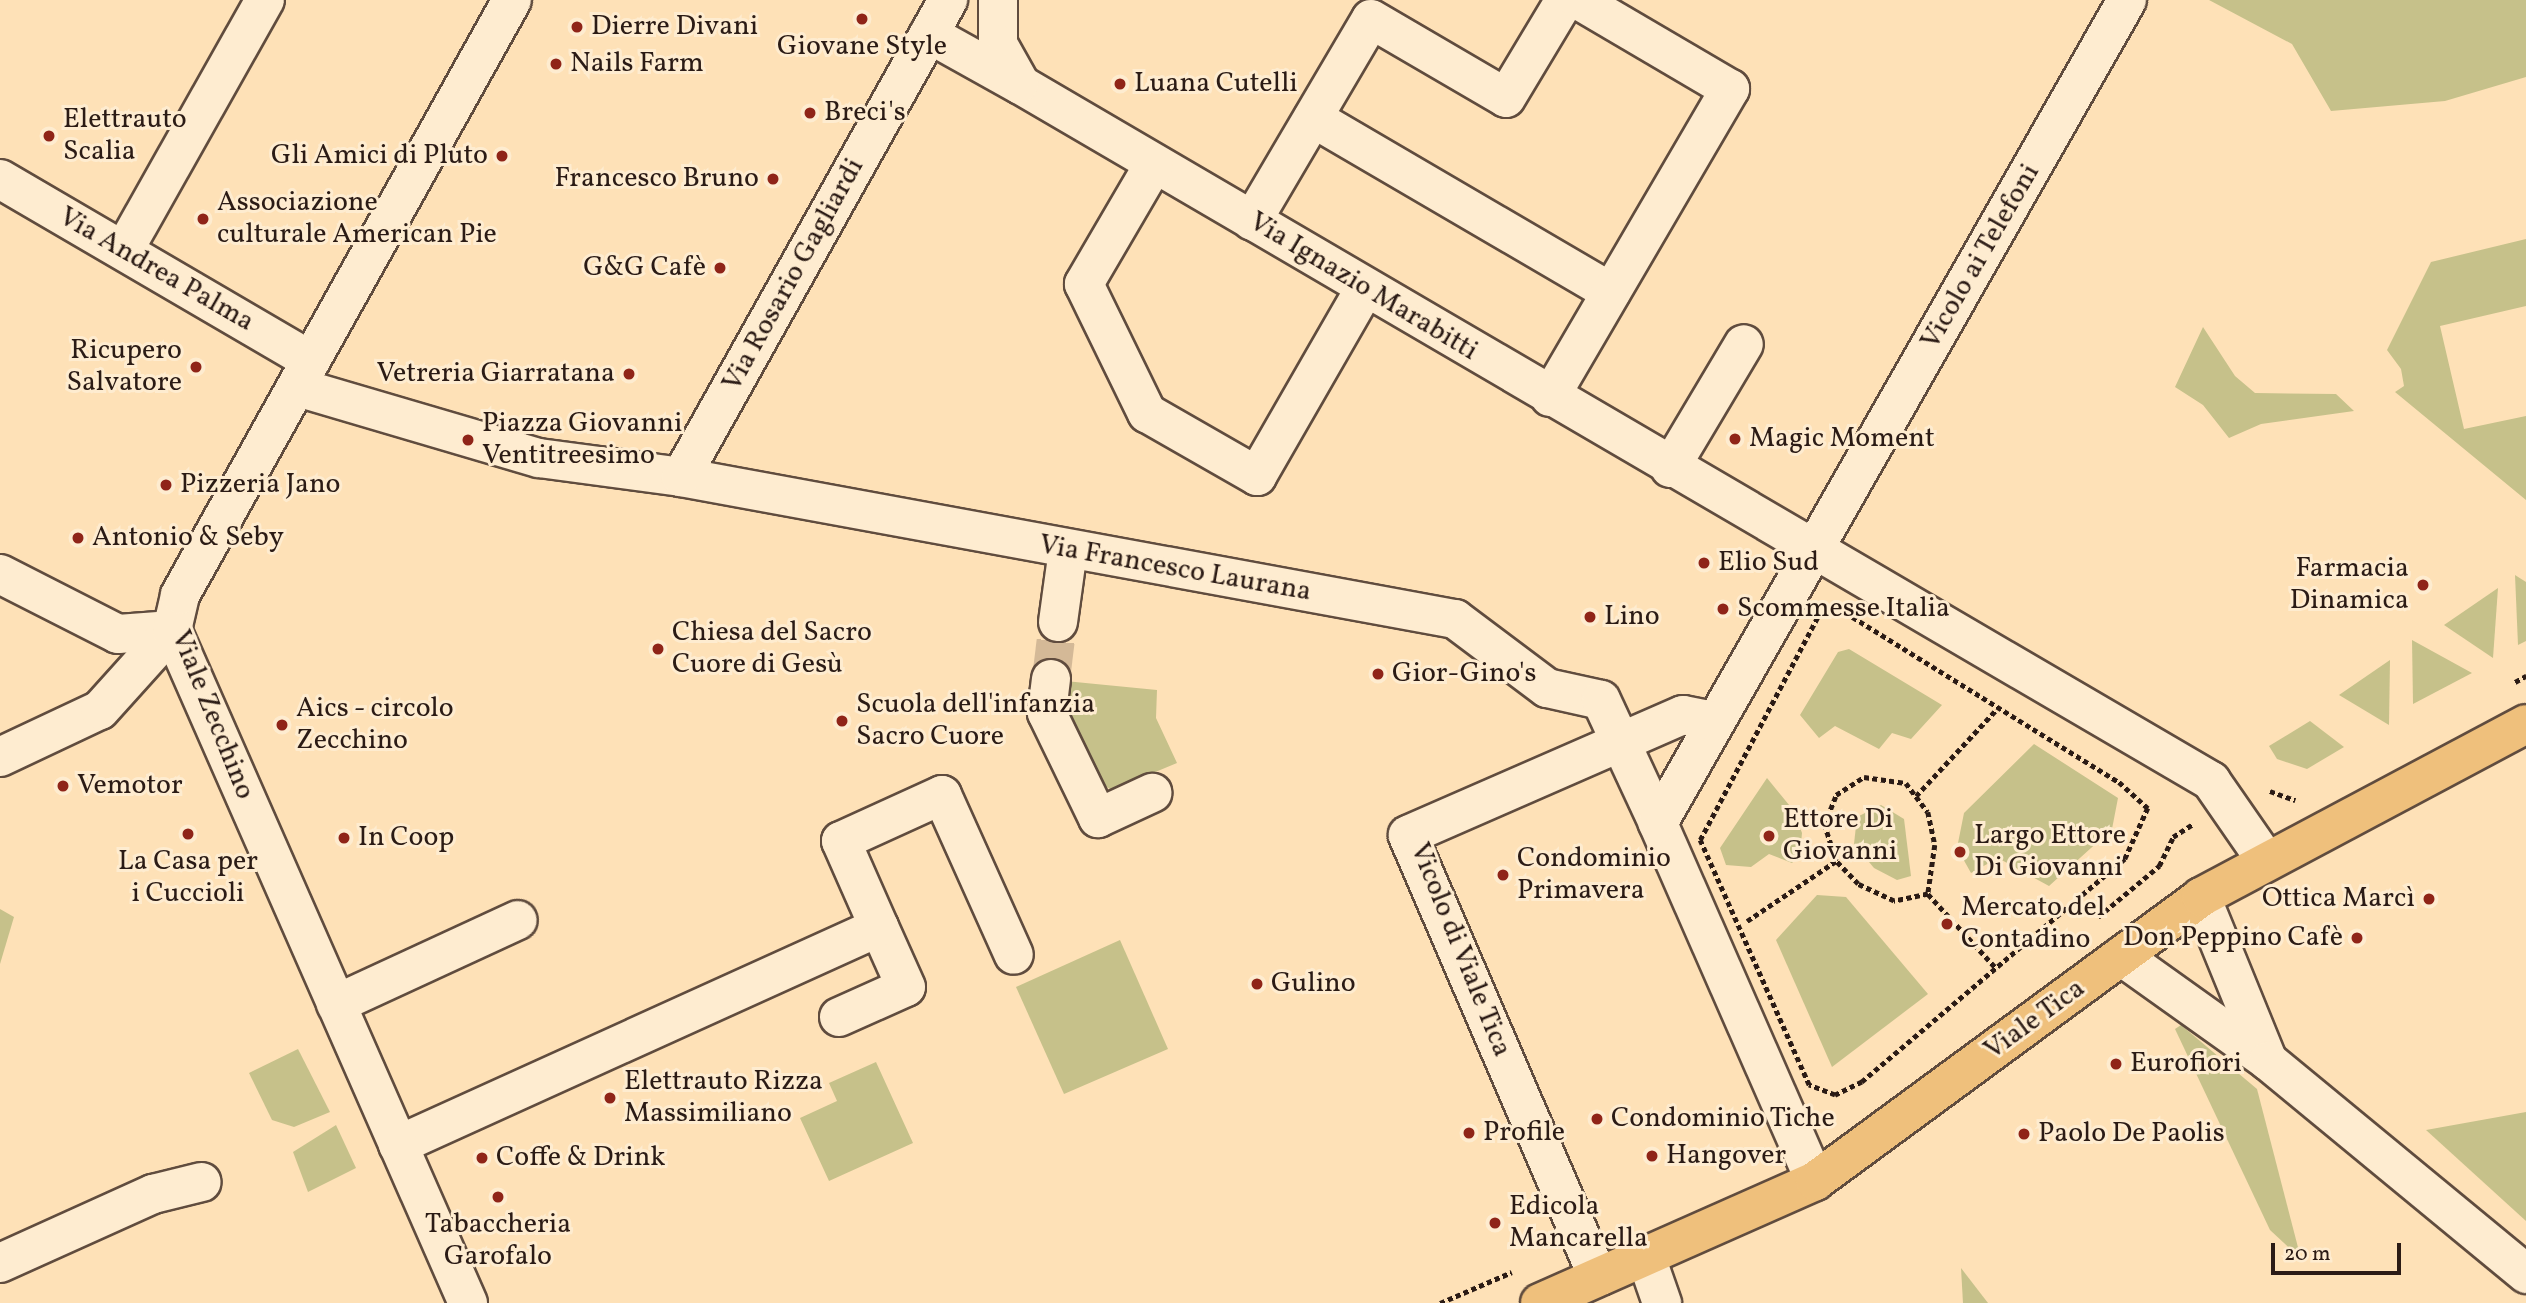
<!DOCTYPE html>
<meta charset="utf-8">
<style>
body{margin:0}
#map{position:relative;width:2526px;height:1303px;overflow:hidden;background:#fee1b7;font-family:Vollkorn,serif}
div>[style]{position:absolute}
.green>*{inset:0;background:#c6c18a}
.minor-tunnel>*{height:38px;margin-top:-19px;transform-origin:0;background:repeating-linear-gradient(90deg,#d4b997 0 38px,transparent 0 57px)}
.path>*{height:4.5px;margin-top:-2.25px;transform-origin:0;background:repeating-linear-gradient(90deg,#2b1b15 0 5px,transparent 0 8.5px)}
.roads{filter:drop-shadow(2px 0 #604c3e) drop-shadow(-2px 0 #604c3e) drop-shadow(0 2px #604c3e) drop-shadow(0 -2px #604c3e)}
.minor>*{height:38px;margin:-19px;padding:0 19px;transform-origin:19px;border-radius:19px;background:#feecd0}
.major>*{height:38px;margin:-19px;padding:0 19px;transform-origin:19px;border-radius:19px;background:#efc07c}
.dots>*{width:19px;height:19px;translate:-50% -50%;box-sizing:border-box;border:4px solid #feecd0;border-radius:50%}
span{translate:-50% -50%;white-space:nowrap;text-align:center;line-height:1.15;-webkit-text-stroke:6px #feecd0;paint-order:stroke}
.poi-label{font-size:28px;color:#2b1b15}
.left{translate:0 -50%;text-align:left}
.right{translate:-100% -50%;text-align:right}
.street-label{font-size:28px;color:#2b1b15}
.scale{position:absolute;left:2271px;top:1243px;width:130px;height:32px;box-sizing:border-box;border:4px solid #2b1b15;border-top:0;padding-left:9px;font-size:21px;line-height:24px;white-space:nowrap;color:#2b1b15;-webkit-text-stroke:5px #feecd0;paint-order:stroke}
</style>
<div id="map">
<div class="green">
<div style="clip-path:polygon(2209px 0,2526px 0,2526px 77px,2445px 101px,2331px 111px,2292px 44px)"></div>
<div style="clip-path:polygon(2526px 239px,2526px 306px,2440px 326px,2464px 429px,2526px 416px,2526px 500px,2395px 392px,2404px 386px,2401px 369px,2387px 350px,2431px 262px)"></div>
<div style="clip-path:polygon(2203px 327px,2235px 376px,2255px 393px,2336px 394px,2354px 411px,2261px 424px,2229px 438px,2203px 405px,2175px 387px)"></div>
<div style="clip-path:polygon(2515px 575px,2526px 582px,2526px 641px,2518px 645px)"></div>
<div style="clip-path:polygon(2498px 588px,2493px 658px,2444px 625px)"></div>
<div style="clip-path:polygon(2412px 640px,2472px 673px,2413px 704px)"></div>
<div style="clip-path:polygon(1849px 649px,1942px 705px,1911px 739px,1892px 733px,1879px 749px,1835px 726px,1819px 738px,1800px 715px,1838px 652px)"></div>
<div style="clip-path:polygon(2390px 660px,2389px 725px,2339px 695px)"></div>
<div style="clip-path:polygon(1065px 681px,1157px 690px,1156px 718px,1177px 763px,1112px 790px,1103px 785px,1065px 715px)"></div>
<div style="clip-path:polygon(2310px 721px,2344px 747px,2307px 769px,2277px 759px,2269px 746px)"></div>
<div style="clip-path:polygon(2034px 744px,2118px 798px,2112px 829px,2049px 886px,1998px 858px,1971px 873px,1957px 848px,1964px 813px)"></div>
<div style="clip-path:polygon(1767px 778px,1794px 811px,1802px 833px,1800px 854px,1792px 863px,1769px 854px,1751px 867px,1726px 865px,1720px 848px)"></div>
<div style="clip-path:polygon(1881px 805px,1904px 819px,1911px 876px,1897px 880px,1874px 868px,1854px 844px,1857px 817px)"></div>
<div style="clip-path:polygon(1817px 895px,1846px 897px,1928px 994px,1832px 1067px,1776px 940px)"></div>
<div style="clip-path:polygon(0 909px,14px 917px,0 964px)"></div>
<div style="clip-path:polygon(1120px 940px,1168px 1049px,1064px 1094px,1016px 987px)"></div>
<div style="clip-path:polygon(2181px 1025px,2257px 1089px,2301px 1259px,2270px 1230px,2175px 1029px)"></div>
<div style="clip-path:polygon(298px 1049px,330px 1112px,294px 1127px,272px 1120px,249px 1073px)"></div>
<div style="clip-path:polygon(876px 1062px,913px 1143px,829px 1181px,800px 1118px,837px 1101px,829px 1083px)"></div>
<div style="clip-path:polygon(2526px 1112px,2526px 1221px,2426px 1130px)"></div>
<div style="clip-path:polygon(336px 1125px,356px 1168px,308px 1192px,293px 1152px)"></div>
<div style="clip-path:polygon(1961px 1268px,1988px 1303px,1963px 1303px)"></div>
</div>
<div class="minor-tunnel">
<div style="left:1051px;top:679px;width:57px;rotate:-83deg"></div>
</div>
<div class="path">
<div style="left:1838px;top:608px;width:331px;rotate:31.8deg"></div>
<div style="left:2119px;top:782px;width:39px;rotate:42deg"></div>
<div style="left:2148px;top:808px;width:56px;rotate:114.3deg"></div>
<div style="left:2125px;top:859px;width:345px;rotate:139.7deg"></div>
<div style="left:1862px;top:1082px;width:30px;rotate:154deg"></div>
<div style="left:1835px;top:1095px;width:28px;rotate:-159deg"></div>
<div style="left:1809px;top:1085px;width:268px;rotate:-114deg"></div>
<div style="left:1700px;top:840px;width:255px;rotate:-62.2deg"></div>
<div style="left:1819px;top:614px;width:20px;rotate:-18deg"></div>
<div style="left:2515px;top:682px;width:13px;rotate:-29deg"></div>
<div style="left:2270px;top:791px;width:27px;rotate:20deg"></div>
<div style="left:1916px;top:796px;width:117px;rotate:-47.1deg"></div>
<div style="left:1928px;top:894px;width:102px;rotate:47.4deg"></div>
<div style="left:2098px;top:917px;width:80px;rotate:-39.9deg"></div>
<div style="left:2159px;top:866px;width:32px;rotate:-64deg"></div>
<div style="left:2173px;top:837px;width:24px;rotate:-33deg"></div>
<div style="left:1747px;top:921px;width:107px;rotate:-34deg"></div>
<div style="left:1836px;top:861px;width:38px;rotate:-108deg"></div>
<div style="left:1824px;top:825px;width:32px;rotate:-68deg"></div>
<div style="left:1836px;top:795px;width:33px;rotate:-33deg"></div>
<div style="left:1864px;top:777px;width:42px;rotate:8.1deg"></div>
<div style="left:1906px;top:783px;width:36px;rotate:53deg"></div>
<div style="left:1928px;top:812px;width:34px;rotate:78deg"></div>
<div style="left:1935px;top:845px;width:49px;rotate:98.1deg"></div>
<div style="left:1928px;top:894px;width:35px;rotate:168deg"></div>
<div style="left:1894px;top:901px;width:40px;rotate:-155deg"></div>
<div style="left:1858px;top:884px;width:32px;rotate:-134deg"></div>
<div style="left:1440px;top:1303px;width:78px;rotate:-23.3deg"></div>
</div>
<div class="roads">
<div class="minor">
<div style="left:998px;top:0;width:44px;rotate:90deg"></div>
<div style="left:998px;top:44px;width:47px;rotate:60.7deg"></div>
<div style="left:1021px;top:85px;width:1379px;rotate:30.32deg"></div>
<div style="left:2211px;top:781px;width:95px;rotate:55.3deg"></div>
<div style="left:929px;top:34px;width:103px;rotate:29.1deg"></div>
<div style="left:1313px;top:118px;width:345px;rotate:30.3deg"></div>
<div style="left:1154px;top:164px;width:139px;rotate:120.3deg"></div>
<div style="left:1084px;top:284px;width:144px;rotate:64deg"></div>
<div style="left:1147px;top:413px;width:127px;rotate:29.8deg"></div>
<div style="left:1257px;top:476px;width:217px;rotate:-60.1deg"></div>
<div style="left:0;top:179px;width:360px;rotate:30.3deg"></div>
<div style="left:1252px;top:221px;width:234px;rotate:-59.5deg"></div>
<div style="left:1371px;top:19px;width:156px;rotate:30.3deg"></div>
<div style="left:1506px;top:98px;width:114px;rotate:-59deg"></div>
<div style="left:124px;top:250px;width:287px;rotate:-60.6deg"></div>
<div style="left:297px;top:387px;width:252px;rotate:16.4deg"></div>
<div style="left:539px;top:458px;width:143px;rotate:7.6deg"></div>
<div style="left:681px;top:477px;width:787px;rotate:10.4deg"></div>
<div style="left:1455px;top:619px;width:115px;rotate:36.9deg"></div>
<div style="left:1547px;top:688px;width:55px;rotate:12.5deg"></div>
<div style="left:1601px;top:700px;width:136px;rotate:65.1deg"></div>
<div style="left:1550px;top:397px;width:357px;rotate:-59.7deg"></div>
<div style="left:1730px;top:89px;width:176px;rotate:-149.6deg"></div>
<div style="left:1670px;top:468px;width:144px;rotate:-59.2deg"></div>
<div style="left:681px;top:477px;width:547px;rotate:-60.76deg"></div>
<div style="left:0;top:574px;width:132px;rotate:27deg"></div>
<div style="left:118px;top:634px;width:54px;rotate:-4.2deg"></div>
<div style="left:1058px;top:622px;width:73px;rotate:-82.1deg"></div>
<div style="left:1051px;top:679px;width:34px;rotate:97deg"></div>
<div style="left:1047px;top:713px;width:117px;rotate:64.1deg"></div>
<div style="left:1098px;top:818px;width:60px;rotate:-24.8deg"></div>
<div style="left:0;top:757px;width:110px;rotate:-25.2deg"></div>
<div style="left:100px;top:710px;width:108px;rotate:-48deg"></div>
<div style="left:2201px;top:897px;width:177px;rotate:67.8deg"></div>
<div style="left:2121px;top:956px;width:181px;rotate:35.5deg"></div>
<div style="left:2268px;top:1061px;width:335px;rotate:39.5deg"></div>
<div style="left:336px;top:1004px;width:200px;rotate:-24.8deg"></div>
<div style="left:839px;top:1017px;width:73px;rotate:-24.1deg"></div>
<div style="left:906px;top:987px;width:66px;rotate:-114.2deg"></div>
<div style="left:398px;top:1145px;width:528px;rotate:-24.38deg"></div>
<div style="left:879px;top:927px;width:94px;rotate:-113.8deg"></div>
<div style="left:841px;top:841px;width:111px;rotate:-24.5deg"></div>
<div style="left:942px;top:795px;width:175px;rotate:65.8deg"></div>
<div style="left:1815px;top:1181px;width:391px;rotate:-113.7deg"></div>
<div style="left:1658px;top:823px;width:947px;rotate:-60.32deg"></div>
<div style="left:1646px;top:1257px;width:49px;rotate:70.8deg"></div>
<div style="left:0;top:1263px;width:168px;rotate:-24.3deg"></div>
<div style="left:153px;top:1194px;width:50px;rotate:-13.8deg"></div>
<div style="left:1598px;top:1277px;width:481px;rotate:-113.3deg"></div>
<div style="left:1408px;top:835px;width:300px;rotate:-23.6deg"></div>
<div style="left:1683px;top:715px;width:32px;rotate:11deg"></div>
<div style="left:468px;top:1303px;width:735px;rotate:-113.74deg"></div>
<div style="left:172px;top:630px;width:36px;rotate:-77deg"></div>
<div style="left:180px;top:595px;width:681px;rotate:-60.84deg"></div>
</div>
<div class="major">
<div style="left:1540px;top:1303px;width:301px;rotate:-23.9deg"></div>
<div style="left:1815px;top:1181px;width:479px;rotate:-36.3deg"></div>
<div style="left:2201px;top:897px;width:368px;rotate:-28deg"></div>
</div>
</div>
<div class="dots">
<div style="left:862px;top:19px;background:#8f2418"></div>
<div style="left:577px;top:27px;background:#8f2418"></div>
<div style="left:556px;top:64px;background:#8f2418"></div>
<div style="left:1120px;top:84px;background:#8f2418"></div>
<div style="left:810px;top:113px;background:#8f2418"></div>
<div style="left:49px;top:136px;background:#8f2418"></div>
<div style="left:502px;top:156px;background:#8f2418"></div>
<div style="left:773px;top:179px;background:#8f2418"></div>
<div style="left:203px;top:219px;background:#8f2418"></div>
<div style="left:720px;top:268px;background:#8f2418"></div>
<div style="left:196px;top:367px;background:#8f2418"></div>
<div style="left:629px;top:374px;background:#8f2418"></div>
<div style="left:1735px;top:439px;background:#8f2418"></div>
<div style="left:468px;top:440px;background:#8f2418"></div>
<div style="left:166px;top:485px;background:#8f2418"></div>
<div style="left:78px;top:538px;background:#8f2418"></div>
<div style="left:1704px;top:563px;background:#8f2418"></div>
<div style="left:2423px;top:585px;background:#8f2418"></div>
<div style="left:1723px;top:609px;background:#8f2418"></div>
<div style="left:1590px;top:617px;background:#8f2418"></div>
<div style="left:658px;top:649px;background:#8f2418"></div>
<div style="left:1378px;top:674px;background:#8f2418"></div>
<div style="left:842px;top:721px;background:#8f2418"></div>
<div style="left:282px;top:725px;background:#8f2418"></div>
<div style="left:63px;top:786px;background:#8f2418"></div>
<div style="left:188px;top:834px;background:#8f2418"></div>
<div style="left:1769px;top:836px;background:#8f2418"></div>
<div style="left:344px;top:838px;background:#8f2418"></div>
<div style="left:1960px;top:852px;background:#8f2418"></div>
<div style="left:1503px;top:875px;background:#8f2418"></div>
<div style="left:2429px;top:899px;background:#8f2418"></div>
<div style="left:1947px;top:924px;background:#8f2418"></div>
<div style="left:2357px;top:938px;background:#8f2418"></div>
<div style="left:1257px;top:984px;background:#8f2418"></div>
<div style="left:2116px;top:1064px;background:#8f2418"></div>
<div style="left:610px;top:1098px;background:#8f2418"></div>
<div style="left:1597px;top:1119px;background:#8f2418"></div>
<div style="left:1469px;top:1133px;background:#8f2418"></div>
<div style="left:2024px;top:1134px;background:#8f2418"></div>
<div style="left:1652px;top:1156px;background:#8f2418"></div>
<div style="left:482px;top:1158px;background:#8f2418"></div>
<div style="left:498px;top:1197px;background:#8f2418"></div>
<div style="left:1495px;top:1223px;background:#8f2418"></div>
</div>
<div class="poi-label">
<span class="left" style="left:591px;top:27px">Dierre Divani</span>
<span style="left:862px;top:47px">Giovane Style</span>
<span class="left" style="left:570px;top:64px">Nails Farm</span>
<span class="left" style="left:1134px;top:84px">Luana Cutelli</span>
<span class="left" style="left:824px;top:113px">Breci's</span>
<span class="left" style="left:63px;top:136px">Elettrauto<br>Scalia</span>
<span class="right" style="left:488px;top:156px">Gli Amici di Pluto</span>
<span class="right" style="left:759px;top:179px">Francesco Bruno</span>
<span class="left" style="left:217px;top:219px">Associazione<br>culturale American Pie</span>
<span class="right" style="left:706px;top:268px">G&amp;G Cafè</span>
<span class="right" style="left:182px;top:367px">Ricupero<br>Salvatore</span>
<span class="right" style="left:615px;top:374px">Vetreria Giarratana</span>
<span class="left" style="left:482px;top:440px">Piazza Giovanni<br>Ventitreesimo</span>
<span class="left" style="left:1749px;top:439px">Magic Moment</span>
<span class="left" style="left:180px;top:485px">Pizzeria Jano</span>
<span class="left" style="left:92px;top:538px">Antonio &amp; Seby</span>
<span class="left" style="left:1718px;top:563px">Elio Sud</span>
<span class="right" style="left:2409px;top:585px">Farmacia<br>Dinamica</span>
<span class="left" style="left:1737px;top:609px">Scommesse Italia</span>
<span class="left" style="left:1604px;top:617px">Lino</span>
<span class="left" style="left:672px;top:649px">Chiesa del Sacro<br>Cuore di Gesù</span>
<span class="left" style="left:1392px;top:674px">Gior-Gino's</span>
<span class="left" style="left:856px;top:721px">Scuola dell'infanzia<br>Sacro Cuore</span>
<span class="left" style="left:296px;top:725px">Aics - circolo<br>Zecchino</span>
<span class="left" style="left:77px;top:786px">Vemotor</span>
<span class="left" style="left:1783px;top:836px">Ettore Di<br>Giovanni</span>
<span class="left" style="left:1974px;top:852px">Largo Ettore<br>Di Giovanni</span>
<span class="left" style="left:358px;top:838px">In Coop</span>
<span class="left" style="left:1517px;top:875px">Condominio<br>Primavera</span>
<span style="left:188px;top:878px">La Casa per<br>i Cuccioli</span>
<span class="right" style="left:2415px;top:899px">Ottica Marcì</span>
<span class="left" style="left:1961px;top:924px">Mercato del<br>Contadino</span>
<span class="right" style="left:2343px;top:938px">Don Peppino Cafè</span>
<span class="left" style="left:1271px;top:984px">Gulino</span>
<span class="left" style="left:2130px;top:1064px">Eurofiori</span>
<span class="left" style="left:624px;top:1098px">Elettrauto Rizza<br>Massimiliano</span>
<span class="left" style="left:1611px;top:1119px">Condominio Tiche</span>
<span class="left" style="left:1483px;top:1133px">Profile</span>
<span class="left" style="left:2038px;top:1134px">Paolo De Paolis</span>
<span class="left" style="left:1666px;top:1156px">Hangover</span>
<span class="left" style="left:496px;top:1158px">Coffe &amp; Drink</span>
<span class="left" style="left:1509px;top:1223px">Edicola<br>Mancarella</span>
<span style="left:498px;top:1241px">Tabaccheria<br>Garofalo</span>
</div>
<div class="street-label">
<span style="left:1981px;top:257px;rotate:-60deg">Vicolo ai Telefoni</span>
<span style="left:156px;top:270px;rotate:30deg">Via Andrea Palma</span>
<span style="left:794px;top:275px;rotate:-61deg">Via Rosario Gagliardi</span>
<span style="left:1363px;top:287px;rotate:31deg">Via Ignazio Marabitti</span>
<span style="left:1175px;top:569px;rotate:10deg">Via Francesco Laurana</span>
<span style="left:212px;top:715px;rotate:68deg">Viale Zecchino</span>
<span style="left:1460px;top:950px;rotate:68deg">Vicolo di Viale Tica</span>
<span style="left:2035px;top:1020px;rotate:-36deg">Viale Tica</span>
</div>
<div class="scale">20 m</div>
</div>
